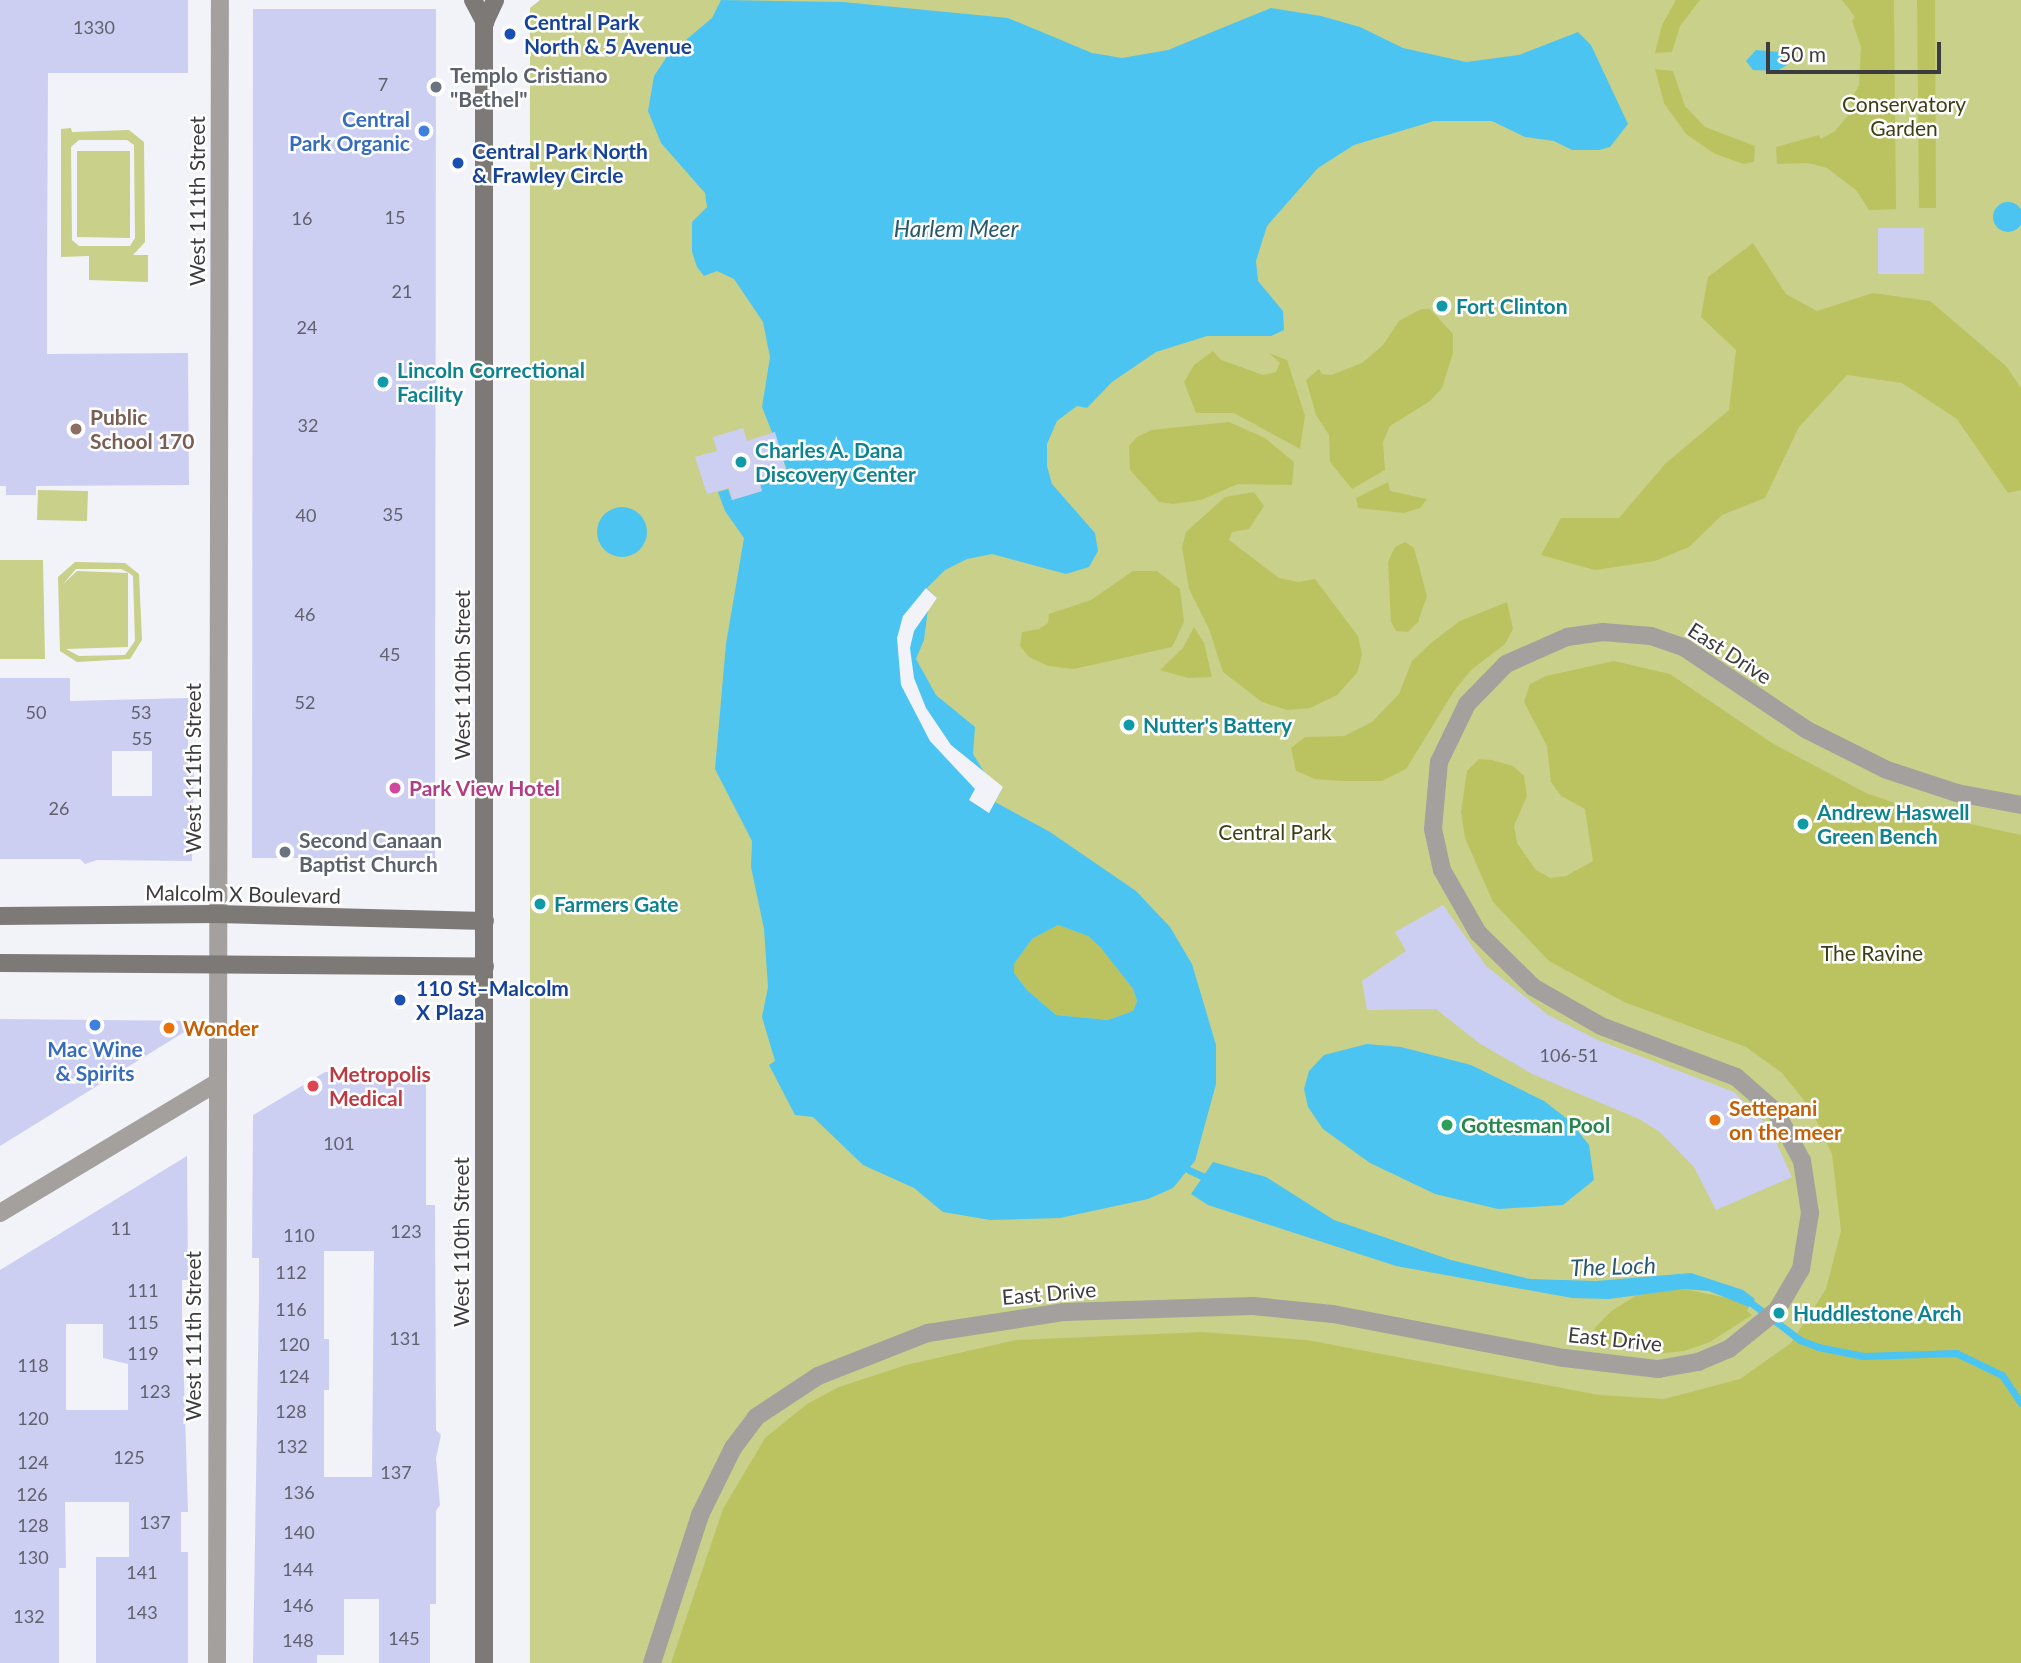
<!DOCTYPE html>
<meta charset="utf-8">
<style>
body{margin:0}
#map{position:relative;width:2021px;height:1663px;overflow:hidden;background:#f2f2f9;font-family:Lato,sans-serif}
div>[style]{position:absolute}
.green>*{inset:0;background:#c9d089}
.forest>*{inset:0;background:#bbc360}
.water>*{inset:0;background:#4cc4f2}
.round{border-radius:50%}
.pier>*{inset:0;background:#f2f2f9}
.stream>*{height:7px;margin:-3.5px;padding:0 3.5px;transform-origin:3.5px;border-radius:3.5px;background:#4cc4f2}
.building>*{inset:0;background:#cdcff2}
.pedestrian>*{height:18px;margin:-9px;padding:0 9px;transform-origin:9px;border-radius:9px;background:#a3a09e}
.minor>*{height:18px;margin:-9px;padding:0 9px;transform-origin:9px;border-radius:9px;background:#a3a09e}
.tertiary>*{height:18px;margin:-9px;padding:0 9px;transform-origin:9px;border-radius:9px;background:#a3a09e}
.secondary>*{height:18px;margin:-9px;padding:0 9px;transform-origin:9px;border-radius:9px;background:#7d7976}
.dots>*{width:19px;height:19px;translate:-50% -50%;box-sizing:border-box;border:4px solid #fff;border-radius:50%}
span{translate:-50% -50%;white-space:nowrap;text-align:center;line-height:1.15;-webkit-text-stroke:5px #fff;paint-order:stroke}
.number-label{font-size:18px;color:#60616c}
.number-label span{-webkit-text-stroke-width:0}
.transit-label{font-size:21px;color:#164399;font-weight:700}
.left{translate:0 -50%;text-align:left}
.worship-label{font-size:21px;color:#5b616d;font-weight:700}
.park-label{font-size:21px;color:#3c3f15}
.shop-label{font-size:21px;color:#366cbe;font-weight:700}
.right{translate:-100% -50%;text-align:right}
.street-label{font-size:21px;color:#3c3c3f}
.culture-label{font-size:21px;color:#0d838f;font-weight:700}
.education-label{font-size:21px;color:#785e54;font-weight:700}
.hotel-label{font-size:21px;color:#b23c85;font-weight:700}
.food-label{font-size:21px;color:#c56008;font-weight:700}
.health-label{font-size:21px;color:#be3a42;font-weight:700}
.leisure-label{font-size:21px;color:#27864d;font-weight:700}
.water-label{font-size:23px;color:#28596d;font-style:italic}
.scale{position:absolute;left:1766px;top:42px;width:175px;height:32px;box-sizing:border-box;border:4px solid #3c3c3f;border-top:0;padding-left:9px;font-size:21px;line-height:24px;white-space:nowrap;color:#3c3c3f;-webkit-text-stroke:5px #fff;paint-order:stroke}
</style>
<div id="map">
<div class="green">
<div style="clip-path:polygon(540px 0,2021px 0,2021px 1663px,530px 1663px,530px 8px)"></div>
<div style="clip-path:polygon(evenodd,71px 128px,72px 132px,129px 130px,144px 142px,145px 242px,133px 255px,148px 255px,148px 282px,89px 280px,89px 256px,61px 257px,61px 129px,71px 128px,79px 140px,127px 140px,134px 145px,135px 238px,130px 246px,79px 246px,72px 240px,71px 147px,79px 140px)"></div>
<div style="clip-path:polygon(77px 151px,130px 151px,130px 238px,77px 237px)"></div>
<div style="clip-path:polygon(38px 490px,88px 491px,87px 521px,37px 520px)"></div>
<div style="clip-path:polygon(0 560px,43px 560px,45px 659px,0 659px)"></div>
<div style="clip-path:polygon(evenodd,75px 562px,125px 563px,139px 574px,142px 640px,130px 659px,77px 662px,60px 651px,58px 577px,75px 562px,76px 569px,121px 569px,129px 573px,133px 576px,135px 641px,125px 655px,79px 656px,66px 649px,128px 647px,128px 573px,77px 571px,63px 584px,76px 569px)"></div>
</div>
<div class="forest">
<div style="clip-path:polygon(1676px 0,1700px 0,1680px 26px,1672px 52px,1655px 53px,1662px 25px)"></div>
<div style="clip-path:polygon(1842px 0,1894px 0,1896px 209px,1869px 210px,1856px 190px,1827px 168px,1808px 163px,1777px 164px,1776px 147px,1819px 135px,1821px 139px,1835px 131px,1855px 107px,1850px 102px,1859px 85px,1861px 47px,1852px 21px,1855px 17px)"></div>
<div style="clip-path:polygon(1917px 0,1935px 0,1936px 208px,1919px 208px)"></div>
<div style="clip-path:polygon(1655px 69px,1673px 71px,1685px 106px,1705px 127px,1755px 146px,1754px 162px,1744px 164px,1715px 154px,1686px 134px,1664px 103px)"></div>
<div style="clip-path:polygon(1753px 243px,1786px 294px,1817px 311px,1873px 293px,1930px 301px,2006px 366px,2021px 388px,2021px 490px,2008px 493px,1957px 419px,1902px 383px,1847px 375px,1799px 427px,1765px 498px,1722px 515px,1689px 547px,1655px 561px,1595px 570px,1541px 555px,1561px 518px,1619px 518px,1665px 464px,1729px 410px,1736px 350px,1701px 317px,1708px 277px)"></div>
<div style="clip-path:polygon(1421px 309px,1430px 309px,1453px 334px,1453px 353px,1442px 388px,1430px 401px,1390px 426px,1383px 442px,1385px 470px,1352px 489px,1330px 462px,1329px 435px,1316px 415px,1306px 380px,1319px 369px,1322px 374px,1331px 375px,1362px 363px,1383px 345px,1399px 321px)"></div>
<div style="clip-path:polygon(1213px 351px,1221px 360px,1263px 375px,1276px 372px,1280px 363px,1269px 353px,1287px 360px,1305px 416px,1300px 449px,1234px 413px,1196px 413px,1184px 382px,1194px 365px)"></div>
<div style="clip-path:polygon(1229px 422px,1265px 438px,1294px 462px,1292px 485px,1238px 484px,1201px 500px,1173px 504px,1159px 502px,1130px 470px,1129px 446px,1137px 437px,1151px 430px)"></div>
<div style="clip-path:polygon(1388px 482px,1390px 491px,1427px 499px,1420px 508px,1404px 513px,1358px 508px,1356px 498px)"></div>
<div style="clip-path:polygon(1254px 492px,1264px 506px,1249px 529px,1232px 532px,1229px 540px,1279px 578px,1298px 582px,1315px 579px,1358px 636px,1362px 655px,1357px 673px,1337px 695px,1310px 708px,1287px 710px,1262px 702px,1223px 672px,1209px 629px,1189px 589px,1182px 547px,1186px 532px,1225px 497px)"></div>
<div style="clip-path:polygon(1405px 542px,1414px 548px,1427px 596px,1418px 622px,1408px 632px,1396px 631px,1391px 622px,1388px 562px,1395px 547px)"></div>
<div style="clip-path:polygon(1133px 571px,1157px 571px,1180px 589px,1184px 622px,1172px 647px,1074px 669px,1048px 666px,1029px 657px,1020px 646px,1022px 632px,1039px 629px,1048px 623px,1049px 614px,1091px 600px)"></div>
<div style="clip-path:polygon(1507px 602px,1513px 629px,1505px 644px,1471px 670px,1454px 691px,1406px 769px,1382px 781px,1342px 781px,1315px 779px,1296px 771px,1291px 748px,1305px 737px,1344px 736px,1372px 722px,1399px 694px,1412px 661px,1431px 643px,1460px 621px)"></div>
<div style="clip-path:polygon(1194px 627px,1204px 643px,1212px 677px,1188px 678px,1160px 670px,1183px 648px)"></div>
<div style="clip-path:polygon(1614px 661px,1670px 674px,1772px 743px,1866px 793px,1929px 815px,2021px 835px,2021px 1663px,671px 1663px,723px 1509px,765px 1438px,807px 1404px,839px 1387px,906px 1365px,1016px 1340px,1203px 1332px,1307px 1340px,1599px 1395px,1664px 1399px,1740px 1379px,1791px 1343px,1826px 1289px,1841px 1231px,1832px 1154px,1811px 1109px,1782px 1073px,1746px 1047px,1624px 1002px,1549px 961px,1493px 902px,1465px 838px,1461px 812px,1467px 771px,1479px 759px,1492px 760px,1513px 766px,1524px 776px,1527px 796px,1514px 826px,1517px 843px,1536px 870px,1550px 878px,1566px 876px,1593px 861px,1585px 809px,1561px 796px,1551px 782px,1547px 746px,1524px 702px,1530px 684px,1546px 676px)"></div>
<div style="clip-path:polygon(1058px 925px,1088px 936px,1101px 948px,1133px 989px,1137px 1001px,1133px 1011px,1108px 1020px,1056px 1015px,1027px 990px,1014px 973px,1014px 964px,1032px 939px)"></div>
<div style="clip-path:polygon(1684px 1289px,1732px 1299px,1749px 1307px,1747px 1311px,1752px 1315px,1710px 1342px,1684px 1351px,1656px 1354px,1598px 1346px,1594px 1329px,1610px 1312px,1637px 1295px)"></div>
</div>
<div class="water">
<div style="clip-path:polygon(evenodd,721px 0,843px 2px,1008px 18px,1092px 53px,1122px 58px,1168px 50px,1271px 8px,1321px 16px,1360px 27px,1403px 48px,1466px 62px,1519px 55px,1578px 32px,1591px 45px,1628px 124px,1610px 147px,1599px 150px,1572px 150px,1554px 141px,1525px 137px,1492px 121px,1434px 121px,1354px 145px,1318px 168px,1267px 226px,1256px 261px,1258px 281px,1283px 311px,1284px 330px,1271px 336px,1207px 336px,1156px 352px,1112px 382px,1087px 408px,1077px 406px,1057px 421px,1047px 444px,1047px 466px,1052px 484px,1095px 533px,1098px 551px,1089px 567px,1066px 574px,992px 554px,967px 559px,945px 570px,927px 588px,937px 598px,928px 609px,924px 640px,916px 659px,936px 695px,975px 727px,973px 754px,988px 778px,1003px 787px,995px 802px,1050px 832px,1136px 891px,1170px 927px,1192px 964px,1216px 1045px,1216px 1084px,1195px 1161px,1173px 1188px,1148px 1199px,1060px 1218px,990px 1220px,943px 1212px,914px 1188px,863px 1165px,813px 1117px,795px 1115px,769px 1065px,775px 1061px,762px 1017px,768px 987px,764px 929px,751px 867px,752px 841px,715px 769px,726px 644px,744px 538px,725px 511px,718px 492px,728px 489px,732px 500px,762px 491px,759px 479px,787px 470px,762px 407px,770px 357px,763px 322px,734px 279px,717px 271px,704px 276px,697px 267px,692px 252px,692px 222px,707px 207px,705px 193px,661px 143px,648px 111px,654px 76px,668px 55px,712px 18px,721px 0,1058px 925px,1088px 936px,1101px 948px,1133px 989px,1137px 1001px,1133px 1011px,1108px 1020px,1056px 1015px,1027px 990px,1014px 973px,1014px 964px,1032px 939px,1058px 925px)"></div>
<div style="clip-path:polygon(1756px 50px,1780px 52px,1787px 65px,1777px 71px,1753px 70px,1746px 61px)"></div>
<div class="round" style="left:1993px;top:202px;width:30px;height:30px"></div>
<div class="round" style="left:597px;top:507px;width:50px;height:50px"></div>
<div style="clip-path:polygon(1367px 1044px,1401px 1047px,1471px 1065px,1544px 1101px,1570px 1121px,1589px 1145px,1594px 1180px,1563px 1205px,1498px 1209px,1435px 1194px,1370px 1163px,1323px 1129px,1308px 1107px,1304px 1089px,1309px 1071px,1324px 1055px)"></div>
<div style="clip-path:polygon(1213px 1162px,1266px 1177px,1334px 1220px,1451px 1260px,1530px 1279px,1596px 1281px,1691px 1273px,1743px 1290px,1755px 1299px,1749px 1307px,1709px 1291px,1684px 1289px,1609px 1299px,1572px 1298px,1396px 1266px,1208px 1205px,1191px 1194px)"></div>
</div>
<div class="pier">
<div style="clip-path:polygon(926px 588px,937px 598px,914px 631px,910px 648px,914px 678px,926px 708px,951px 745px,1003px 787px,989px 813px,969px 800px,975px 789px,930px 741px,901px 685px,897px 638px,903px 616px)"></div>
</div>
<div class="stream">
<div style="left:1189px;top:1170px;width:23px;rotate:25deg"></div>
<div style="left:1746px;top:1299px;width:68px;rotate:37.2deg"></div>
<div style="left:1800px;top:1340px;width:19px;rotate:21deg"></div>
<div style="left:1818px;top:1347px;width:46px;rotate:11.3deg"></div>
<div style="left:1863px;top:1356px;width:93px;rotate:-1.8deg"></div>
<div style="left:1956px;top:1353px;width:51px;rotate:25.6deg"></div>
<div style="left:2002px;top:1375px;width:34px;rotate:56deg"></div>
</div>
<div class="building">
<div style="clip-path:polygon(0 0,188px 0,188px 73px,48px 73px,47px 285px,47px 354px,188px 353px,189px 485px,36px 486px,36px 495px,6px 495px,6px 486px,0 486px)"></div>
<div style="clip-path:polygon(253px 9px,436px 9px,435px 858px,252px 858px)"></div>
<div style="clip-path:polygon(1878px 228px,1924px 228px,1924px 274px,1878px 274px)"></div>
<div style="clip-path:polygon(743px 428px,747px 441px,775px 432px,786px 470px,758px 479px,762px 491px,732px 500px,729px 488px,707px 494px,695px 457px,717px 451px,713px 437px)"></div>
<div style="clip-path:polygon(evenodd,0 678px,70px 678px,70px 701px,188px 698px,188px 754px,194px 761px,192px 861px,97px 860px,85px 864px,80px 859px,0 859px,0 678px,112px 751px,152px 751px,152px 796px,112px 796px,112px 751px)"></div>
<div style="clip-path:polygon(1443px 905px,1486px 966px,1548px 1015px,1600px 1041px,1734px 1092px,1769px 1127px,1792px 1177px,1716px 1210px,1694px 1167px,1660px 1132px,1639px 1119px,1532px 1074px,1479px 1043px,1436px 1009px,1367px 1010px,1362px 981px,1406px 951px,1395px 932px)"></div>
<div style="clip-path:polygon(0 1019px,202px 1021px,0 1146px)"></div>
<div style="clip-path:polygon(evenodd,325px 1072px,344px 1072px,344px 1081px,426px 1081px,426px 1205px,435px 1205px,436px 1430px,441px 1435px,436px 1458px,440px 1505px,436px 1511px,436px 1604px,430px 1604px,430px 1663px,379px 1663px,379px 1599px,344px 1599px,344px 1655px,317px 1655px,317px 1663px,253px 1663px,259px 1296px,259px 1258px,252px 1258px,253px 1115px,325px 1072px,324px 1251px,374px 1251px,372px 1477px,324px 1477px,324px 1390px,329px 1390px,329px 1339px,324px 1339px,324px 1251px)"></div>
<div style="clip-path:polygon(evenodd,187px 1156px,188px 1280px,182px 1280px,182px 1317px,188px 1512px,181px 1512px,181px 1552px,188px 1552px,188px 1663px,96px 1663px,96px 1557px,129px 1557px,129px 1502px,65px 1502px,66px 1568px,59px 1568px,59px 1663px,0 1663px,0 1270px,187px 1156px,66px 1324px,103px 1324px,103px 1358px,128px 1364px,128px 1410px,66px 1410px,66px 1324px)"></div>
</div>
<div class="pedestrian">
<div style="left:652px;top:1663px;width:156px;rotate:-72deg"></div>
<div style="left:700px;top:1515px;width:75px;rotate:-63.8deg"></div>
<div style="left:733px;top:1448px;width:39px;rotate:-53deg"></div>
<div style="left:756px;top:1417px;width:74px;rotate:-33.5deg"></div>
<div style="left:818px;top:1376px;width:118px;rotate:-21.4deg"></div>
<div style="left:928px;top:1333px;width:138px;rotate:-8.8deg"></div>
<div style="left:1064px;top:1312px;width:189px;rotate:-1.8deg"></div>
<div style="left:1253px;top:1306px;width:80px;rotate:5.7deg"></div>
<div style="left:1333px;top:1314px;width:235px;rotate:10.8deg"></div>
<div style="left:1564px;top:1358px;width:95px;rotate:6.7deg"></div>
<div style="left:1658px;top:1369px;width:41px;rotate:-9.9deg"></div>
<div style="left:1698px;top:1362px;width:34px;rotate:-23deg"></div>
<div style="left:1729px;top:1349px;width:62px;rotate:-39.1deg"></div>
<div style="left:1777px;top:1310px;width:48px;rotate:-59.7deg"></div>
<div style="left:1801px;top:1269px;width:57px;rotate:-80.9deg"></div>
<div style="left:1810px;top:1213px;width:53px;rotate:-98.7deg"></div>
<div style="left:1802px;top:1161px;width:55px;rotate:-118deg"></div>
<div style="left:1776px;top:1112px;width:53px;rotate:-138.8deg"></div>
<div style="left:1736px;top:1077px;width:144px;rotate:-159.3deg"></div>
<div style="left:1601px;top:1026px;width:78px;rotate:-150.2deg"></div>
<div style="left:1533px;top:987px;width:77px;rotate:-135.5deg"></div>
<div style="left:1478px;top:933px;width:73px;rotate:-119.7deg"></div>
<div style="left:1442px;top:870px;width:42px;rotate:-102.4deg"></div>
<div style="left:1433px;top:829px;width:67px;rotate:-84.9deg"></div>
<div style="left:1439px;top:762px;width:64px;rotate:-64.2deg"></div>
<div style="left:1467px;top:704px;width:56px;rotate:-45.7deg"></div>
<div style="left:1506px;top:664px;width:67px;rotate:-23.9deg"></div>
<div style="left:1567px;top:637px;width:36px;rotate:-8deg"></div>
<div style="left:1603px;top:632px;width:48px;rotate:4.8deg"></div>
<div style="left:1651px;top:636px;width:36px;rotate:19deg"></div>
<div style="left:1685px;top:648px;width:147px;rotate:33.9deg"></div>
<div style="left:1807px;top:730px;width:89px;rotate:26.6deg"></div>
<div style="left:1887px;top:770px;width:74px;rotate:18.2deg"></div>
<div style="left:1957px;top:793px;width:65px;rotate:10.6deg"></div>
</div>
<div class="minor">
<div style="left:217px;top:1663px;width:1663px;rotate:-89.9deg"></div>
</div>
<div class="tertiary">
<div style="left:0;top:1213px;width:252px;rotate:-31deg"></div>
</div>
<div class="secondary">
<div style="left:473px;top:0;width:26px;rotate:62deg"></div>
<div style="left:0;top:916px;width:216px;rotate:-0.5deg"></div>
<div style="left:216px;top:914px;width:269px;rotate:1.5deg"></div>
<div style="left:0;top:963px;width:485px;rotate:0.4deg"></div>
<div style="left:484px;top:1663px;width:1639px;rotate:-90deg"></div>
<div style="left:484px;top:24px;width:26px;rotate:-65deg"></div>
</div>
<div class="dots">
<div style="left:510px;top:34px;background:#1a4fb4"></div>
<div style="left:436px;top:87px;background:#6b7280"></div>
<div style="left:424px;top:131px;background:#3f7fe0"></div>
<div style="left:458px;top:163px;background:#1a4fb4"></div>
<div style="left:1442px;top:306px;background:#0f9aa8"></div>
<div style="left:383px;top:382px;background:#0f9aa8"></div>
<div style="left:76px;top:429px;background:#8d6e63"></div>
<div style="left:741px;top:462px;background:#0f9aa8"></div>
<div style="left:1129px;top:725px;background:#0f9aa8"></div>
<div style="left:395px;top:788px;background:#d1479c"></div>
<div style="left:1803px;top:824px;background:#0f9aa8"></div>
<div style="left:285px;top:852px;background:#6b7280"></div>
<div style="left:540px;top:904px;background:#0f9aa8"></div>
<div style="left:400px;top:1000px;background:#1a4fb4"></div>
<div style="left:95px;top:1025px;background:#3f7fe0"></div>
<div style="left:169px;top:1028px;background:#e8710a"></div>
<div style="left:313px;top:1086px;background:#e0444e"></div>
<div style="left:1715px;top:1120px;background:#e8710a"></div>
<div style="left:1447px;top:1125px;background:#2e9e5b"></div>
<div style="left:1779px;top:1313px;background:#0f9aa8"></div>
</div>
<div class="number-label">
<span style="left:94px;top:27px">1330</span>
<span style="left:383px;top:84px">7</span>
<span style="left:395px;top:217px">15</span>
<span style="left:302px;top:218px">16</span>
<span style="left:402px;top:291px">21</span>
<span style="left:307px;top:327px">24</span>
<span style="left:308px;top:425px">32</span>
<span style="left:393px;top:514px">35</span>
<span style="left:306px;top:515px">40</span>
<span style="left:305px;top:614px">46</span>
<span style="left:390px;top:654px">45</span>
<span style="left:305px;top:702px">52</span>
<span style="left:36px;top:712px">50</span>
<span style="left:141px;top:712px">53</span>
<span style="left:142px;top:738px">55</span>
<span style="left:59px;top:808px">26</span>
<span style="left:1569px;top:1055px">106-51</span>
<span style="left:339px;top:1143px">101</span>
<span style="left:121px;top:1228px">11</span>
<span style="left:406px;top:1231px">123</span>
<span style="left:299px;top:1235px">110</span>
<span style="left:291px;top:1272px">112</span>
<span style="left:143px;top:1290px">111</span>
<span style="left:291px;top:1309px">116</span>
<span style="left:143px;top:1322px">115</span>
<span style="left:405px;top:1338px">131</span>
<span style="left:294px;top:1344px">120</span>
<span style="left:143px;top:1353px">119</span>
<span style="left:33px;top:1365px">118</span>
<span style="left:294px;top:1376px">124</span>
<span style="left:155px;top:1391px">123</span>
<span style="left:291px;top:1411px">128</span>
<span style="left:33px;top:1418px">120</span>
<span style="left:292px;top:1446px">132</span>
<span style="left:129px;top:1457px">125</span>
<span style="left:33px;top:1462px">124</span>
<span style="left:396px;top:1472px">137</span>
<span style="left:299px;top:1492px">136</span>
<span style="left:32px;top:1494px">126</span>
<span style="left:155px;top:1522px">137</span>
<span style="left:33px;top:1525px">128</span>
<span style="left:299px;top:1532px">140</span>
<span style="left:33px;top:1557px">130</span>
<span style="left:298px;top:1569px">144</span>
<span style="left:142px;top:1572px">141</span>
<span style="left:298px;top:1605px">146</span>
<span style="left:142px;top:1612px">143</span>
<span style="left:29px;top:1616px">132</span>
<span style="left:404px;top:1638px">145</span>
<span style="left:298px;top:1640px">148</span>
</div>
<div class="transit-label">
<span class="left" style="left:524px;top:34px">Central Park<br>North &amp; 5 Avenue</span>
<span class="left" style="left:472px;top:163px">Central Park North<br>&amp; Frawley Circle</span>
<span class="left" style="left:416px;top:1000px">110 St–Malcolm<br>X Plaza</span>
</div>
<div class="worship-label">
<span class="left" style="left:450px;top:87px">Templo Cristiano<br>"Bethel"</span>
<span class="left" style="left:299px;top:852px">Second Canaan<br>Baptist Church</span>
</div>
<div class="park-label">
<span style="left:1904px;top:116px">Conservatory<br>Garden</span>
<span style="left:1275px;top:832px">Central Park</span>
<span style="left:1872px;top:953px">The Ravine</span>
</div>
<div class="shop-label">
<span class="right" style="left:410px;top:131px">Central<br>Park Organic</span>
<span style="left:95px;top:1061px">Mac Wine<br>&amp; Spirits</span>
</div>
<div class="street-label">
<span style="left:197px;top:201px;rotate:-90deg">West 111th Street</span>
<span style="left:1730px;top:653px;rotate:33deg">East Drive</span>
<span style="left:462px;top:675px;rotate:-90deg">West 110th Street</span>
<span style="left:193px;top:768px;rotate:-90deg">West 111th Street</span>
<span style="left:243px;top:894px;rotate:1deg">Malcolm X Boulevard</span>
<span style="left:461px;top:1242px;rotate:-90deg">West 110th Street</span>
<span style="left:1049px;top:1293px;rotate:-5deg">East Drive</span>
<span style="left:193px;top:1336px;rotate:-90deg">West 111th Street</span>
<span style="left:1615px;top:1339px;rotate:6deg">East Drive</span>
</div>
<div class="culture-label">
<span class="left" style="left:1456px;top:306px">Fort Clinton</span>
<span class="left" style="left:397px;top:382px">Lincoln Correctional<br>Facility</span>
<span class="left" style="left:755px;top:462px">Charles A. Dana<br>Discovery Center</span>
<span class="left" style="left:1143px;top:725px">Nutter's Battery</span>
<span class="left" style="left:1817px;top:824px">Andrew Haswell<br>Green Bench</span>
<span class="left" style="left:554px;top:904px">Farmers Gate</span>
<span class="left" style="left:1793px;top:1313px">Huddlestone Arch</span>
</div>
<div class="education-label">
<span class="left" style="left:90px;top:429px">Public<br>School 170</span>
</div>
<div class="hotel-label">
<span class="left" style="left:409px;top:788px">Park View Hotel</span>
</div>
<div class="food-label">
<span class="left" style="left:183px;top:1028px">Wonder</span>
<span class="left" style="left:1729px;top:1120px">Settepani<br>on the meer</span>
</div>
<div class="health-label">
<span class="left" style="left:329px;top:1086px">Metropolis<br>Medical</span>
</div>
<div class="leisure-label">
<span class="left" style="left:1461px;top:1125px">Gottesman Pool</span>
</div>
<div class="water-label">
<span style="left:956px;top:228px">Harlem Meer</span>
<span style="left:1613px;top:1266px;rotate:-2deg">The Loch</span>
</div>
<div class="scale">50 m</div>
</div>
